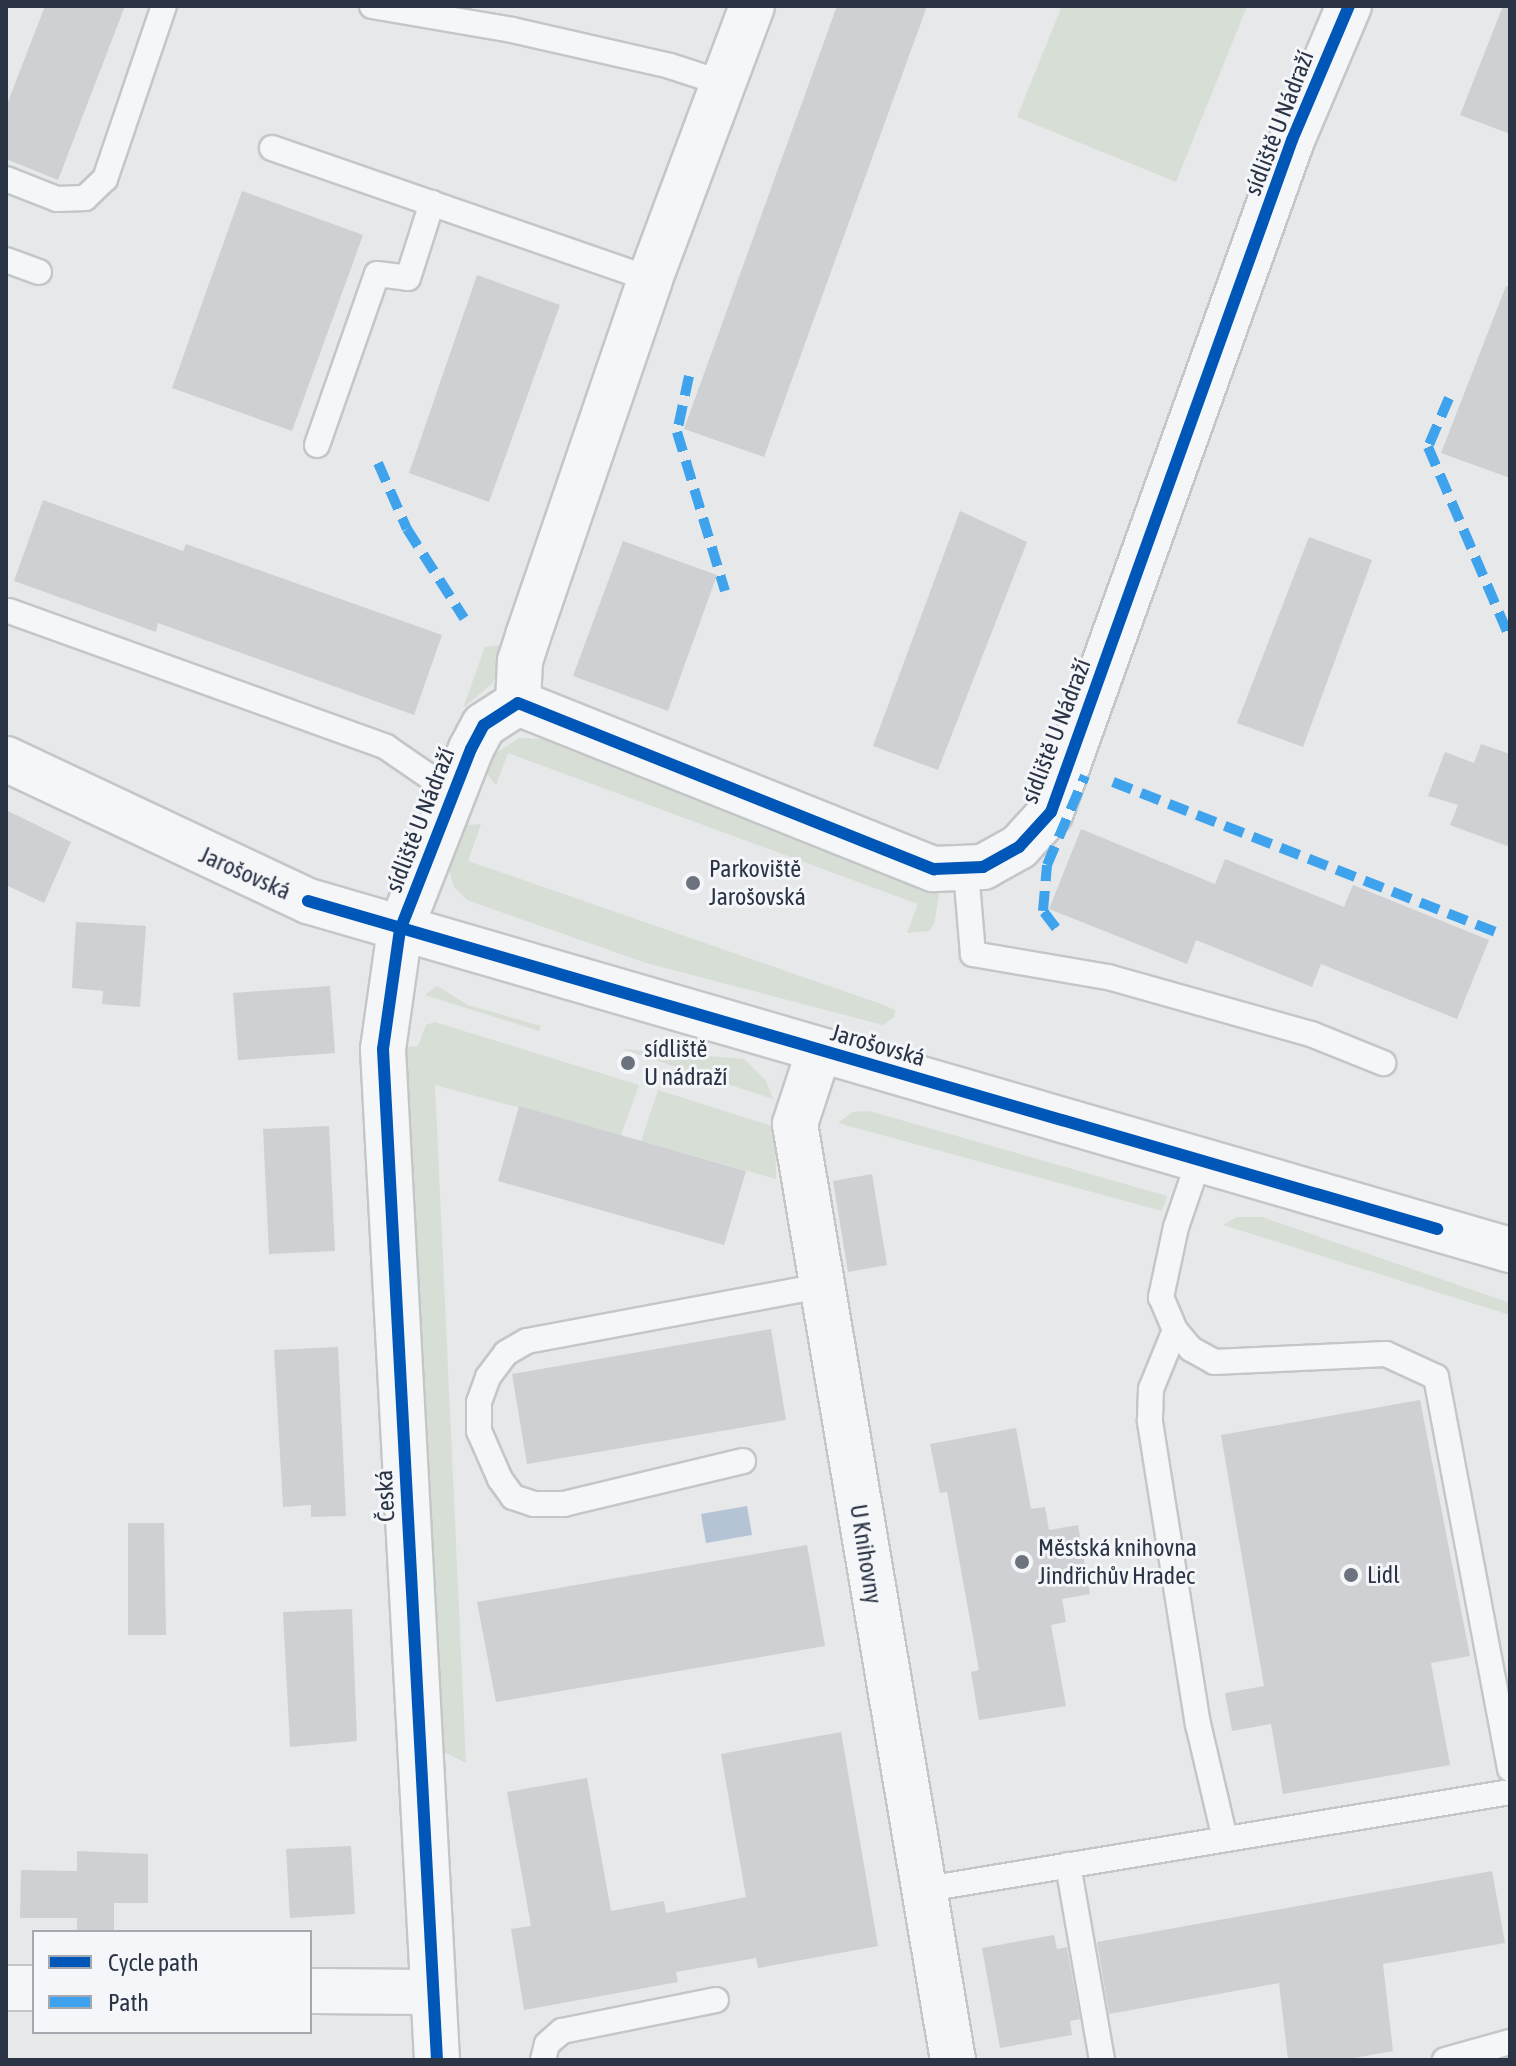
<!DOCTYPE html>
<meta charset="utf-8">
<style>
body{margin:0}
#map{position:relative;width:1516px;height:2066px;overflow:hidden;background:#e6e8ea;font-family:"Asap Condensed",sans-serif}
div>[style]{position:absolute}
.green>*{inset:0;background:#d6ded6}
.water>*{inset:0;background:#b4c4d5}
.building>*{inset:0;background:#ced0d3}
.roads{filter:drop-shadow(2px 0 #c4c6c8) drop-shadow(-2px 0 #c4c6c8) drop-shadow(0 2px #c4c6c8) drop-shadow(0 -2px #c4c6c8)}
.lane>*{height:24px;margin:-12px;padding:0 12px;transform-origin:12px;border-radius:12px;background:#f5f6f7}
.street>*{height:44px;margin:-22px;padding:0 22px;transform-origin:22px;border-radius:22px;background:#f5f6f7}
.quiet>*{height:10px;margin-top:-5px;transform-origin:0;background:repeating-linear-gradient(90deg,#3ea3ec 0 20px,transparent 0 30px)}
.cycleway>*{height:12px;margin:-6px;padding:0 6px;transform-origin:6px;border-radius:6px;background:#0057b8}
.dots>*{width:22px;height:22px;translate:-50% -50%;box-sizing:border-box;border:4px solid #f4f6f9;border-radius:50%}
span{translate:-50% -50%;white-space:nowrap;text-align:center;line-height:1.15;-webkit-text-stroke:6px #f4f6f9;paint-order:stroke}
.street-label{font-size:24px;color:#2b3445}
.poi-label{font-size:24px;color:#2b3445}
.left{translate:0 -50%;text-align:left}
.frame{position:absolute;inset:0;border:8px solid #2b3445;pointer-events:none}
.legend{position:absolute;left:32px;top:1930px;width:280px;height:104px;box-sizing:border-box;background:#f4f6f9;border:2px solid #a4a8b1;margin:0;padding:10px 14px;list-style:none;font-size:24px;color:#2b3445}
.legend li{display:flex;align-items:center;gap:16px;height:40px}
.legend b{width:40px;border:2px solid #a4a8b1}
</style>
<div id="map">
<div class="green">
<div style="clip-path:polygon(1062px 6px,1247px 6px,1176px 182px,1017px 117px)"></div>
<div style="clip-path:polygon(507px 644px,493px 683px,463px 708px,485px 647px)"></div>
<div style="clip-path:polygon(519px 738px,547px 739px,920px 873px,940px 889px,934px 924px,929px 931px,907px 933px,918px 904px,508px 753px,496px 785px,484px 771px,492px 756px)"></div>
<div style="clip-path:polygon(481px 824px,468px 861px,881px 1004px,895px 1010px,894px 1017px,883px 1025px,646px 963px,467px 900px,454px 887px,447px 862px,467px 825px)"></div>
<div style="clip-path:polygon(437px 986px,468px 1005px,541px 1026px,539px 1031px,425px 995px)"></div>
<div style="clip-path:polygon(435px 1022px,639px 1085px,621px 1135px,435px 1085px,466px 1763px,442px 1751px,406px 1047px,418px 1046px,426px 1025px)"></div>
<div style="clip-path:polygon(622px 1049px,744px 1059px,766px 1081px,773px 1099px)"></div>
<div style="clip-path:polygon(658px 1090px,775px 1127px,776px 1179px,641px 1141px)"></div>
<div style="clip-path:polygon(869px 1111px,1167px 1196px,1162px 1211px,838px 1123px,853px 1112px)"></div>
<div style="clip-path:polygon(1237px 1217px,1262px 1217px,1510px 1303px,1510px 1315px,1223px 1225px)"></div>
</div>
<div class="water">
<div style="clip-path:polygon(747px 1506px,752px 1535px,706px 1543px,701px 1514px)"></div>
</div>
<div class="building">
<div style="clip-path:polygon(45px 6px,125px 6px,58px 180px,6px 159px,6px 107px)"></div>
<div style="clip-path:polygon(837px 6px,927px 6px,764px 457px,684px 429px)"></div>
<div style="clip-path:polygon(1503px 6px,1510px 6px,1510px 134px,1460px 115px)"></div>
<div style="clip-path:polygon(242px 191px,363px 235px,292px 431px,172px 388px)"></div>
<div style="clip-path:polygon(477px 275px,560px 305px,489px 502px,409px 473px)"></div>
<div style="clip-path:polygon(1506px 286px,1510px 286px,1510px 478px,1441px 453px)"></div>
<div style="clip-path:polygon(43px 500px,183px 551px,186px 544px,442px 635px,414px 715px,158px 623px,156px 632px,14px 581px)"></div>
<div style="clip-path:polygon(960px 511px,1027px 542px,938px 770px,873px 746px)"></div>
<div style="clip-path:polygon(1309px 537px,1372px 560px,1303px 747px,1237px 723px)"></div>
<div style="clip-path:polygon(623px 541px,717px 575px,668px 711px,573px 676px)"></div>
<div style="clip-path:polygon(1481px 744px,1510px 754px,1510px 847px,1450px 825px,1458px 805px,1428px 796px,1445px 752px,1474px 763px)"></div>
<div style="clip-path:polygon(6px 810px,71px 842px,44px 903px,6px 885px)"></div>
<div style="clip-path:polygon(1081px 829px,1215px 884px,1225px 859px,1344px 907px,1353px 885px,1489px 940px,1457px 1019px,1321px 964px,1312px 987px,1196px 940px,1187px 964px,1049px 909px)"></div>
<div style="clip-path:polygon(76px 922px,146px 926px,140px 1007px,102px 1004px,103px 991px,72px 988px)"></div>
<div style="clip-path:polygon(330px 986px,335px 1053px,238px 1060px,233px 993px)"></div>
<div style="clip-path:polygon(519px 1106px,746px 1171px,724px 1245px,498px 1181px)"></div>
<div style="clip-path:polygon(329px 1126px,335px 1251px,269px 1254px,263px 1129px)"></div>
<div style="clip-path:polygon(872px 1174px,887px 1265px,848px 1272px,833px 1181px)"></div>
<div style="clip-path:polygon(771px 1329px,786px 1420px,527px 1464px,512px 1374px)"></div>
<div style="clip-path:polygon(338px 1347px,346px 1516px,311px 1517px,311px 1505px,283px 1507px,274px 1350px)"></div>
<div style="clip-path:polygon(1420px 1400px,1470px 1656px,1431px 1663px,1450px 1765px,1283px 1794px,1271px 1724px,1232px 1731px,1225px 1693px,1264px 1686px,1221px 1435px)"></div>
<div style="clip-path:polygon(1016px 1428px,1031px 1509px,1045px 1507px,1049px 1530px,1078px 1525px,1090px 1594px,1062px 1599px,1066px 1622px,1051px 1625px,1066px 1706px,979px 1720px,971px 1672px,979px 1670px,947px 1492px,940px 1493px,930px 1444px)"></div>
<div style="clip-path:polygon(128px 1523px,164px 1523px,166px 1635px,128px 1635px)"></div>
<div style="clip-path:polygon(807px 1545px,825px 1646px,496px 1702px,477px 1602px)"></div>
<div style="clip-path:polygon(352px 1609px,357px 1741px,290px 1747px,283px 1612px)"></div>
<div style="clip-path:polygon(841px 1732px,878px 1946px,758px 1968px,756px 1958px,676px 1972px,678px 1982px,524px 2010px,511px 1929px,531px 1926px,507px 1792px,587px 1778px,611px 1911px,664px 1901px,666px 1913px,746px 1897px,721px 1754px)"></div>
<div style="clip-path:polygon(351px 1846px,355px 1914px,290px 1918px,286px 1849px)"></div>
<div style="clip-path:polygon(77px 1851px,148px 1854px,148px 1903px,114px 1903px,114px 1932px,77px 1932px,77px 1918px,20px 1918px,21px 1870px,77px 1871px)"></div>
<div style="clip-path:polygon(1492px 1871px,1505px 1943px,1383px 1964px,1393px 2051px,1343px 2060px,1288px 2060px,1279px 1983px,1109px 2014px,1097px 1942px)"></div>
<div style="clip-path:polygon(1054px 1935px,1057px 1949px,1067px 1947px,1080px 2019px,1070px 2021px,1072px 2035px,1000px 2048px,982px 1948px)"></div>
</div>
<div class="roads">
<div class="lane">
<div style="left:372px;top:6px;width:142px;rotate:9.7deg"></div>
<div style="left:512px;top:30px;width:162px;rotate:12.8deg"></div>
<div style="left:670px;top:66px;width:58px;rotate:18.1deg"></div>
<div style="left:272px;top:148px;width:400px;rotate:19.1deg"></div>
<div style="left:6px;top:179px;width:55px;rotate:21.4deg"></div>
<div style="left:57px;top:199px;width:28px;rotate:-2deg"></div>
<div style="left:85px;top:198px;width:28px;rotate:-44deg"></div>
<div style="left:105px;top:179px;width:183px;rotate:-71.2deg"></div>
<div style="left:6px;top:260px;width:35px;rotate:20deg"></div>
<div style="left:317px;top:445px;width:181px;rotate:-70.7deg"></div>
<div style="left:377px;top:274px;width:31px;rotate:7deg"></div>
<div style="left:408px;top:278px;width:79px;rotate:-72.3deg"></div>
<div style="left:9px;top:611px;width:401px;rotate:19.8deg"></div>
<div style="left:386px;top:747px;width:85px;rotate:34.4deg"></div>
<div style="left:966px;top:871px;width:83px;rotate:85.2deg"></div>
<div style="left:973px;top:954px;width:137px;rotate:9.7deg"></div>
<div style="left:1108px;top:977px;width:211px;rotate:15.7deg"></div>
<div style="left:1311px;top:1034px;width:78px;rotate:21.9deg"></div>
<div style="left:1199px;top:1160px;width:71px;rotate:108.9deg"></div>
<div style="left:1176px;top:1227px;width:72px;rotate:102.1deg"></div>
<div style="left:1161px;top:1297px;width:36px;rotate:67deg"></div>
<div style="left:1175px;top:1330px;width:25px;rotate:50deg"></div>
<div style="left:1191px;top:1349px;width:26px;rotate:29deg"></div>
<div style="left:1214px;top:1362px;width:172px;rotate:-2.7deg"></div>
<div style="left:1386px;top:1354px;width:55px;rotate:24.7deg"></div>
<div style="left:1436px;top:1377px;width:399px;rotate:79.3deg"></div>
<div style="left:1175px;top:1330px;width:64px;rotate:112.1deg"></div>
<div style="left:1151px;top:1389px;width:33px;rotate:92deg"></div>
<div style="left:1150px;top:1422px;width:306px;rotate:81deg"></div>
<div style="left:1198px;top:1724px;width:118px;rotate:76.8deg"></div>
<div style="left:743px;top:1461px;width:184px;rotate:166.5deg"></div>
<div style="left:564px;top:1504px;width:30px;rotate:180deg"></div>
<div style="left:534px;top:1504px;width:22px;rotate:-162deg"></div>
<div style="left:513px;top:1497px;width:22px;rotate:-126deg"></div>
<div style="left:500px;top:1479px;width:52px;rotate:-113.6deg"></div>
<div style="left:479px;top:1431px;width:29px;rotate:-90deg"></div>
<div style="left:479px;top:1402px;width:27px;rotate:-70deg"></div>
<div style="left:488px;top:1377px;width:30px;rotate:-53deg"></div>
<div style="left:506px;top:1353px;width:24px;rotate:-30deg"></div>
<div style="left:527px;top:1341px;width:300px;rotate:-10.6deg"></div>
<div style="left:1068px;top:1865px;width:198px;rotate:80.1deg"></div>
<div style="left:921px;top:1890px;width:597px;rotate:-9.45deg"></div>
<div style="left:543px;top:2060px;width:16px;rotate:-76deg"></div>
<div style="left:547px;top:2044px;width:20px;rotate:-41deg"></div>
<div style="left:562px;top:2031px;width:157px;rotate:-11.4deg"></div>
<div style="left:1445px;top:2060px;width:67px;rotate:-15.5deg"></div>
</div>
<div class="street">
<div style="left:518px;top:703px;width:448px;rotate:21.8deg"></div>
<div style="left:934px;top:869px;width:49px;rotate:-2.3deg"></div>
<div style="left:983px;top:867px;width:41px;rotate:-29.1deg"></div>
<div style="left:1019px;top:847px;width:47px;rotate:-47.6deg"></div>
<div style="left:1051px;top:812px;width:714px;rotate:-70.27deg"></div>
<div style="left:1292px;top:140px;width:146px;rotate:-67deg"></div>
<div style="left:518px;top:703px;width:42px;rotate:-87.3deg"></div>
<div style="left:520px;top:661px;width:26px;rotate:-72deg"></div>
<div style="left:528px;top:636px;width:377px;rotate:-71.1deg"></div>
<div style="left:650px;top:279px;width:291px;rotate:-69.5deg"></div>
<div style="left:6px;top:759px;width:334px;rotate:25.2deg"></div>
<div style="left:308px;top:901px;width:1252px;rotate:16.19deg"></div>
<div style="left:819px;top:1051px;width:77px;rotate:108.2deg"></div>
<div style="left:795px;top:1124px;width:949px;rotate:80.42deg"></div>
<div style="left:6px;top:1988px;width:28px"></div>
<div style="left:310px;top:1991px;width:123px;rotate:0.5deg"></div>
<div style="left:437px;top:2060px;width:1012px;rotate:-93.06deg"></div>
<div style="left:383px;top:1049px;width:120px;rotate:-81.9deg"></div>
<div style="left:400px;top:930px;width:194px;rotate:-68.6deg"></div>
<div style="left:471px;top:749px;width:27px;rotate:-62deg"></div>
<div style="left:484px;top:725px;width:40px;rotate:-32.9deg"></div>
</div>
</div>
<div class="quiet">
<div style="left:689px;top:376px;width:57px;rotate:102.1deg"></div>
<div style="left:677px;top:432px;width:166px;rotate:73.2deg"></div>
<div style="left:1449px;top:398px;width:53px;rotate:113.2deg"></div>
<div style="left:1428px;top:447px;width:208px;rotate:66.8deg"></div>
<div style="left:378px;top:463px;width:72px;rotate:66.3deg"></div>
<div style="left:407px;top:529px;width:106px;rotate:57.4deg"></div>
<div style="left:1113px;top:782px;width:416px;rotate:21.4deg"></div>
<div style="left:1056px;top:928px;width:21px;rotate:-127deg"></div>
<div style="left:1043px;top:911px;width:46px;rotate:-85deg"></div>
<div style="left:1047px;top:865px;width:97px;rotate:-66.9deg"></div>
</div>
<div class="cycleway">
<div style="left:308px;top:901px;width:1176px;rotate:16.2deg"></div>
<div style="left:437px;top:2060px;width:1012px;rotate:-93.06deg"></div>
<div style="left:383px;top:1049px;width:120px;rotate:-81.9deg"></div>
<div style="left:400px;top:930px;width:194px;rotate:-68.6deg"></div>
<div style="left:471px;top:749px;width:27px;rotate:-62deg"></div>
<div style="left:484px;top:725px;width:40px;rotate:-32.9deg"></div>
<div style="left:518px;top:703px;width:448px;rotate:21.8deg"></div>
<div style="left:934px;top:869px;width:49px;rotate:-2.3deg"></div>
<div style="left:983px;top:867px;width:41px;rotate:-29.1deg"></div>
<div style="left:1019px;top:847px;width:47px;rotate:-47.6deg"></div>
<div style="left:1051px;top:812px;width:714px;rotate:-70.27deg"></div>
<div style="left:1292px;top:140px;width:146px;rotate:-67deg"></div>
</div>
<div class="dots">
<div style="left:693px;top:883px;background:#6c737f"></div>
<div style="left:628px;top:1063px;background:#6c737f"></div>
<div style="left:1022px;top:1562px;background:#6c737f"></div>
<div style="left:1351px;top:1575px;background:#6c737f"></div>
</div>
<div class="street-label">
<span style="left:1279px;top:123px;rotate:-69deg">sídliště U Nádraží</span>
<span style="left:1056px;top:731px;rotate:-69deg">sídliště U Nádraží</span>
<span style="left:420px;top:820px;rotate:-69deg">sídliště U Nádraží</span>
<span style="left:245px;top:873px;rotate:24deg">Jarošovská</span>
<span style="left:878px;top:1045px;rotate:16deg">Jarošovská</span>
<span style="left:385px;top:1496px;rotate:-93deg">Česká</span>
<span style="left:866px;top:1554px;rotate:81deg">U Knihovny</span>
</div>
<div class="poi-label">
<span class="left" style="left:709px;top:883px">Parkoviště<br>Jarošovská</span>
<span class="left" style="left:644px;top:1063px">sídliště<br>U nádraží</span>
<span class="left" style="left:1038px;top:1562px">Městská knihovna<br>Jindřichův Hradec</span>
<span class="left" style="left:1367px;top:1575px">Lidl</span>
</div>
<div class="frame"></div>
<ul class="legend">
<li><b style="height:10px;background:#0057b8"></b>Cycle path</li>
<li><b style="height:10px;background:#3ea3ec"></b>Path</li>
</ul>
</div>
